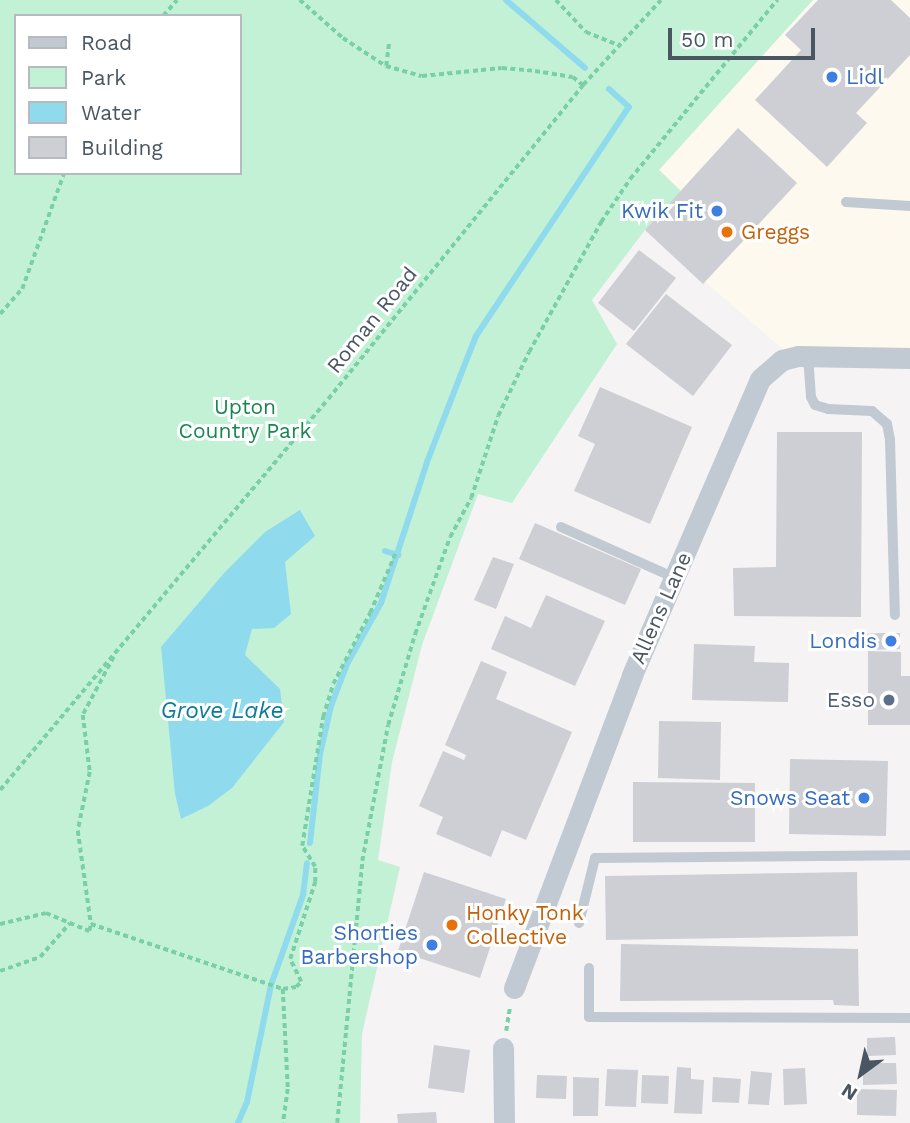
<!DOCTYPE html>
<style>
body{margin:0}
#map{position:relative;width:910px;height:1123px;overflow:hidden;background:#f5f3f3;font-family:"Work Sans",sans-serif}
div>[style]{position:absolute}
.commercial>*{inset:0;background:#fdf9ef}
.green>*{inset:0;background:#c3f1d5}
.water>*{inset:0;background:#90daee}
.stream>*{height:6px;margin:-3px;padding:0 3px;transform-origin:3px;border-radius:3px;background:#90daee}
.building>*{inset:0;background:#cdcfd5}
.path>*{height:3.5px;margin-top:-1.75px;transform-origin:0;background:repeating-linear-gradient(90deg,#7ad0a6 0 5px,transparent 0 8.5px)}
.service>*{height:10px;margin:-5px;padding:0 5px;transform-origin:5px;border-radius:5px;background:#c1cad2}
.minor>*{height:21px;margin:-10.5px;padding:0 10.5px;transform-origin:10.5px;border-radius:10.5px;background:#c1cad2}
.dots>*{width:19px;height:19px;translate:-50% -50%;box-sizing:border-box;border:4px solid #fff;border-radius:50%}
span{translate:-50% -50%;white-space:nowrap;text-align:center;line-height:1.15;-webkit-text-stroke:6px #fff;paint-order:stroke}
.shop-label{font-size:21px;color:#366cbe}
.left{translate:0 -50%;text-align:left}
.right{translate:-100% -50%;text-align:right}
.food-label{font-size:21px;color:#c56008}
.street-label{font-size:21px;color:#4a5661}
.park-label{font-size:21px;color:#17864f}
.service-label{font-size:21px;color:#4e5e75}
.water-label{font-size:23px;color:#0c7c9b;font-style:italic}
.legend{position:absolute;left:14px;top:14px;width:228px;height:161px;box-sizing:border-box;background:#fff;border:2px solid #b7bbc0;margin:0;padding:9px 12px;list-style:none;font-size:21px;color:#4a5661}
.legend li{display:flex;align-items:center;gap:14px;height:35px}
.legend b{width:35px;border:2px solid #b7bbc0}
.north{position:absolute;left:826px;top:1039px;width:70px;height:70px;-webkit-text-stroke:5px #fff;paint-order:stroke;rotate:213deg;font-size:19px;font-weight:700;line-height:28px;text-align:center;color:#4a5661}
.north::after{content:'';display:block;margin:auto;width:24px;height:32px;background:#4a5661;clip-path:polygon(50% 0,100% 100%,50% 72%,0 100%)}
.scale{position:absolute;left:668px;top:28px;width:147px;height:32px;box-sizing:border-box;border:4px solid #4a5661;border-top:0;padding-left:9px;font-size:21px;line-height:24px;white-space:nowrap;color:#4a5661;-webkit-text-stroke:5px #fff;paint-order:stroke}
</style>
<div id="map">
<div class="commercial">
<div style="clip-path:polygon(813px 0,910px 0,910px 358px,792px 357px,645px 230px,681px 191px,659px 170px)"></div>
</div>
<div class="green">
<div style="clip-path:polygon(evenodd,0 0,813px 0,659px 170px,681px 191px,645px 230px,592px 300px,617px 344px,512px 503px,478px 494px,422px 645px,392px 762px,378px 860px,400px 867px,362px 1034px,360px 1123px,0 1123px,0 0,16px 16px,240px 16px,240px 173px,16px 173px,16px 16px)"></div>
</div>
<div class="water">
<div style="clip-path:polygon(300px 510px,315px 536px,285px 562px,291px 614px,274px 628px,252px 629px,245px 655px,280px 689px,284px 722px,232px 788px,208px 806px,181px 819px,175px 794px,161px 647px,225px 572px,265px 532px)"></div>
</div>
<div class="stream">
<div style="left:506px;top:0;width:104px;rotate:40.7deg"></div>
<div style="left:385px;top:551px;width:14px;rotate:17deg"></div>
<div style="left:310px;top:843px;width:90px;rotate:-83.6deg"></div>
<div style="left:320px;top:754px;width:49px;rotate:-77.1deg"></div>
<div style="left:331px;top:706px;width:45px;rotate:-69.1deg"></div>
<div style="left:347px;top:664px;width:70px;rotate:-60.9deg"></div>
<div style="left:381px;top:603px;width:148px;rotate:-71.9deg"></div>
<div style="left:427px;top:462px;width:94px;rotate:-68.9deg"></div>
<div style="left:461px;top:374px;width:41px;rotate:-68.5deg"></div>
<div style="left:476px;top:336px;width:275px;rotate:-56.3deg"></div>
<div style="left:629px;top:107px;width:27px;rotate:-138deg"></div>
<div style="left:238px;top:1123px;width:23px;rotate:-67deg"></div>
<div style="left:247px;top:1102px;width:119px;rotate:-78.4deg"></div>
<div style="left:271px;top:985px;width:96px;rotate:-70.4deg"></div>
<div style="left:303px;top:895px;width:32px;rotate:-83deg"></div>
</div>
<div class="building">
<div style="clip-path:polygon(818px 0,891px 0,910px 18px,910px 55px,856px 113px,867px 123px,827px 167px,755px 100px,801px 50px,785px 35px)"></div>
<div style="clip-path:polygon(738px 128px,797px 183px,703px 284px,645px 230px)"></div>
<div style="clip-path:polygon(639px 250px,676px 278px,634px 331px,598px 303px)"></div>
<div style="clip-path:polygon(666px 294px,732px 345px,693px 396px,626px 344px)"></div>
<div style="clip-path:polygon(600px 387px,692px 427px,650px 524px,574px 491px,595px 444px,578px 436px)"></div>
<div style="clip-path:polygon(777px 432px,862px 432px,861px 617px,734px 616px,733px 568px,776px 567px)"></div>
<div style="clip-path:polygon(535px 523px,641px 569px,625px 605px,519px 559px)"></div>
<div style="clip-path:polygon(493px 557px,514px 564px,496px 609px,474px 600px)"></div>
<div style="clip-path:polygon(546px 595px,605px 621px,575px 686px,491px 649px,505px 616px,531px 628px)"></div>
<div style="clip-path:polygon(881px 633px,900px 633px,900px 649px,866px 650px,866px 634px)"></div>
<div style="clip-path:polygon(694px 644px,755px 646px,754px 662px,789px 663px,788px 702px,692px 700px)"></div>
<div style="clip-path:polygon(868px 651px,901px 652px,901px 676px,910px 676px,910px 725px,868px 725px)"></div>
<div style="clip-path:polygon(481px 661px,507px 672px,496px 699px,572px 732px,526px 840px,502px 830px,491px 857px,436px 834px,443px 817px,419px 806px,443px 751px,464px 760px,466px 755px,445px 745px)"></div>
<div style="clip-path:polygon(659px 721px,721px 722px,720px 780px,658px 778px)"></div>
<div style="clip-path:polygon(790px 759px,888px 761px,886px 836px,789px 834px)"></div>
<div style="clip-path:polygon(633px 782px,755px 783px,755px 842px,633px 842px)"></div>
<div style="clip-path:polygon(424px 872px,506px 899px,480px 978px,398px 951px)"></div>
<div style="clip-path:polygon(857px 872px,858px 936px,606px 940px,605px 876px)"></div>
<div style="clip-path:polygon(621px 944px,858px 949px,859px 1006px,834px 1005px,833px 1000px,620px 1001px)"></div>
<div style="clip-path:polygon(895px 1037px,896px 1055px,867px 1056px,867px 1038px)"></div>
<div style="clip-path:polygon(434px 1045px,470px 1050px,464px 1093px,428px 1088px)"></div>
<div style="clip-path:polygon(863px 1063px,896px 1063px,897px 1084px,863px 1085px)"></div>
<div style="clip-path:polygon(677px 1067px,691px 1068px,691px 1079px,704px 1080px,702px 1114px,674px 1113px)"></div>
<div style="clip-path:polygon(805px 1068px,807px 1104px,784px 1105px,783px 1069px)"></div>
<div style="clip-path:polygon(607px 1069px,638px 1070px,636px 1107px,605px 1106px)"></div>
<div style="clip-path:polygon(751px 1071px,772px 1073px,769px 1105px,748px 1104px)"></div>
<div style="clip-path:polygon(537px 1075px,567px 1076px,566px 1099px,536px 1098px)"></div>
<div style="clip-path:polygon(642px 1075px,669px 1076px,668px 1104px,641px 1103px)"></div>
<div style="clip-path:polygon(573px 1077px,599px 1078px,598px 1116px,573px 1116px)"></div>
<div style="clip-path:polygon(713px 1077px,741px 1079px,739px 1103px,712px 1102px)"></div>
<div style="clip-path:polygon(857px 1089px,897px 1090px,896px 1116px,857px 1115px)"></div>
<div style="clip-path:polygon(436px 1112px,437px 1123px,398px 1123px,397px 1114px)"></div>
</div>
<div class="path">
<div style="left:300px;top:0;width:57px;rotate:41.5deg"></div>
<div style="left:343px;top:38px;width:51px;rotate:33.1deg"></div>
<div style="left:386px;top:66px;width:37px;rotate:16deg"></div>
<div style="left:422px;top:76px;width:80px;rotate:-5.7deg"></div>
<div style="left:502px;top:68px;width:33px;rotate:5deg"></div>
<div style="left:535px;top:71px;width:38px;rotate:9deg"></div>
<div style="left:573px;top:77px;width:13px;rotate:39deg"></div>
<div style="left:556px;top:0;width:44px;rotate:46.8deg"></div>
<div style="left:586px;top:32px;width:35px;rotate:22deg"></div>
<div style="left:163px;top:16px;width:21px;rotate:-49deg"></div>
<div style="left:386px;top:66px;width:25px;rotate:-83deg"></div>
<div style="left:0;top:314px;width:33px;rotate:-49deg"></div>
<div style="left:22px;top:289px;width:123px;rotate:-70.1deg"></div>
<div style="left:114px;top:657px;width:66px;rotate:118.1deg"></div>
<div style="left:83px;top:715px;width:57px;rotate:83deg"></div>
<div style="left:90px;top:772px;width:60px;rotate:101.5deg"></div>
<div style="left:78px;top:831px;width:94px;rotate:82deg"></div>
<div style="left:91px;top:924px;width:203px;rotate:18.7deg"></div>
<div style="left:283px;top:989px;width:100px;rotate:87.1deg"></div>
<div style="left:288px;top:1089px;width:34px;rotate:98deg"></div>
<div style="left:0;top:790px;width:510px;rotate:-50.01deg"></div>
<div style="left:328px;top:399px;width:405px;rotate:-50.9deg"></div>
<div style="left:583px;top:85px;width:115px;rotate:-47.5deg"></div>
<div style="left:0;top:924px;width:47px;rotate:-13.4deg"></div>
<div style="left:46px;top:913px;width:47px;rotate:22.7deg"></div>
<div style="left:89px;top:931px;width:7px;rotate:-74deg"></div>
<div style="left:0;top:971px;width:42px;rotate:-19.3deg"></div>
<div style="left:40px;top:957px;width:45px;rotate:-48.6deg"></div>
<div style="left:283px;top:989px;width:13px;rotate:-9deg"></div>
<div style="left:296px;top:987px;width:7px;rotate:-45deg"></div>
<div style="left:301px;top:982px;width:25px;rotate:-116deg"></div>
<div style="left:290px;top:959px;width:81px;rotate:-72deg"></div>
<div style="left:315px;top:882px;width:15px;rotate:-90deg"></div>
<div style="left:315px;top:867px;width:25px;rotate:-122deg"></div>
<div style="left:302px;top:846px;width:131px;rotate:-80.8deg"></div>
<div style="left:323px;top:717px;width:34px;rotate:-73deg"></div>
<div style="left:333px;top:684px;width:80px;rotate:-62.5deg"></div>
<div style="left:370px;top:613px;width:64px;rotate:-67deg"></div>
<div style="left:506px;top:1031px;width:24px;rotate:-81deg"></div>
<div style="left:337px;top:1123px;width:263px;rotate:-84.5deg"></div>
<div style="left:362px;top:861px;width:138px;rotate:-79.2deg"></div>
<div style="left:388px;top:725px;width:95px;rotate:-73.5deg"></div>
<div style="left:415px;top:634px;width:103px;rotate:-70.2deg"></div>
<div style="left:450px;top:537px;width:44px;rotate:-61.7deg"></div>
<div style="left:471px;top:498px;width:86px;rotate:-71.8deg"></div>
<div style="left:498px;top:416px;width:71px;rotate:-64.2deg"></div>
<div style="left:529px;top:352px;width:149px;rotate:-61deg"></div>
<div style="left:601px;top:222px;width:52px;rotate:-56deg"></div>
<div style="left:630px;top:179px;width:232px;rotate:-50.6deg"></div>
</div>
<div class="service">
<div style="left:846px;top:202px;width:64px;rotate:3.6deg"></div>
<div style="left:808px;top:356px;width:41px;rotate:85.8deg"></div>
<div style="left:811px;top:397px;width:9px;rotate:63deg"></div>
<div style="left:815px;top:405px;width:14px;rotate:17deg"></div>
<div style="left:828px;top:409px;width:44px;rotate:2.6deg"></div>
<div style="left:872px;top:411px;width:20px;rotate:41deg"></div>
<div style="left:887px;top:424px;width:16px;rotate:79deg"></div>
<div style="left:890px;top:440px;width:175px;rotate:88.4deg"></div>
<div style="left:561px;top:527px;width:125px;rotate:24.1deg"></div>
<div style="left:579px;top:923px;width:67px;rotate:-76.2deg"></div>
<div style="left:595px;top:858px;width:315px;rotate:-0.5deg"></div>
<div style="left:589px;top:968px;width:49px;rotate:90deg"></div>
<div style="left:589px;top:1017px;width:321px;rotate:0.2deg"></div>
</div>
<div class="minor">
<div style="left:514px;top:988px;width:335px;rotate:-69.3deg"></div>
<div style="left:632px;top:675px;width:322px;rotate:-66.6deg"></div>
<div style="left:760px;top:379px;width:29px;rotate:-41deg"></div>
<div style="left:782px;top:360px;width:16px;rotate:-14deg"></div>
<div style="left:798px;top:356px;width:112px;rotate:1deg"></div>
<div style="left:503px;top:1048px;width:75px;rotate:89.2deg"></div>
</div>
<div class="dots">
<div style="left:832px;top:77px;background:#3f7fe0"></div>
<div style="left:717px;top:211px;background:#3f7fe0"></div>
<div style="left:727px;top:232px;background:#e8710a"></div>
<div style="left:891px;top:641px;background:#3f7fe0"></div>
<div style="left:889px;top:700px;background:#5c6f8a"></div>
<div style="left:864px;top:798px;background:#3f7fe0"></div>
<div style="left:452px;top:925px;background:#e8710a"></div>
<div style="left:432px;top:945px;background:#3f7fe0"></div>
</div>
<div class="shop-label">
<span class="left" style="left:846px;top:77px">Lidl</span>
<span class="right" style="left:703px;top:211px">Kwik Fit</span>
<span class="right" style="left:877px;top:641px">Londis</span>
<span class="right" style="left:850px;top:798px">Snows Seat</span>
<span class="right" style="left:418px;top:945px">Shorties<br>Barbershop</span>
</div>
<div class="food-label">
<span class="left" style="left:741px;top:232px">Greggs</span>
<span class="left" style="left:466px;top:925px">Honky Tonk<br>Collective</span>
</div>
<div class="street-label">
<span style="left:372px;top:320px;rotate:-51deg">Roman Road</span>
<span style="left:661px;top:608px;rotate:-66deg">Allens Lane</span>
</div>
<div class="park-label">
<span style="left:245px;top:419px">Upton<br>Country Park</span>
</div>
<div class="service-label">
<span class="right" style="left:875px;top:700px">Esso</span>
</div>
<div class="water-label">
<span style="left:222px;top:711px">Grove Lake</span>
</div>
<ul class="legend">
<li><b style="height:9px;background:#c1cad2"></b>Road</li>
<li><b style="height:19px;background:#c3f1d5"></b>Park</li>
<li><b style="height:19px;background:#90daee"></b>Water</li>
<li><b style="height:19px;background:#cdcfd5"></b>Building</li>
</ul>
<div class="north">N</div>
<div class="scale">50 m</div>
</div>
